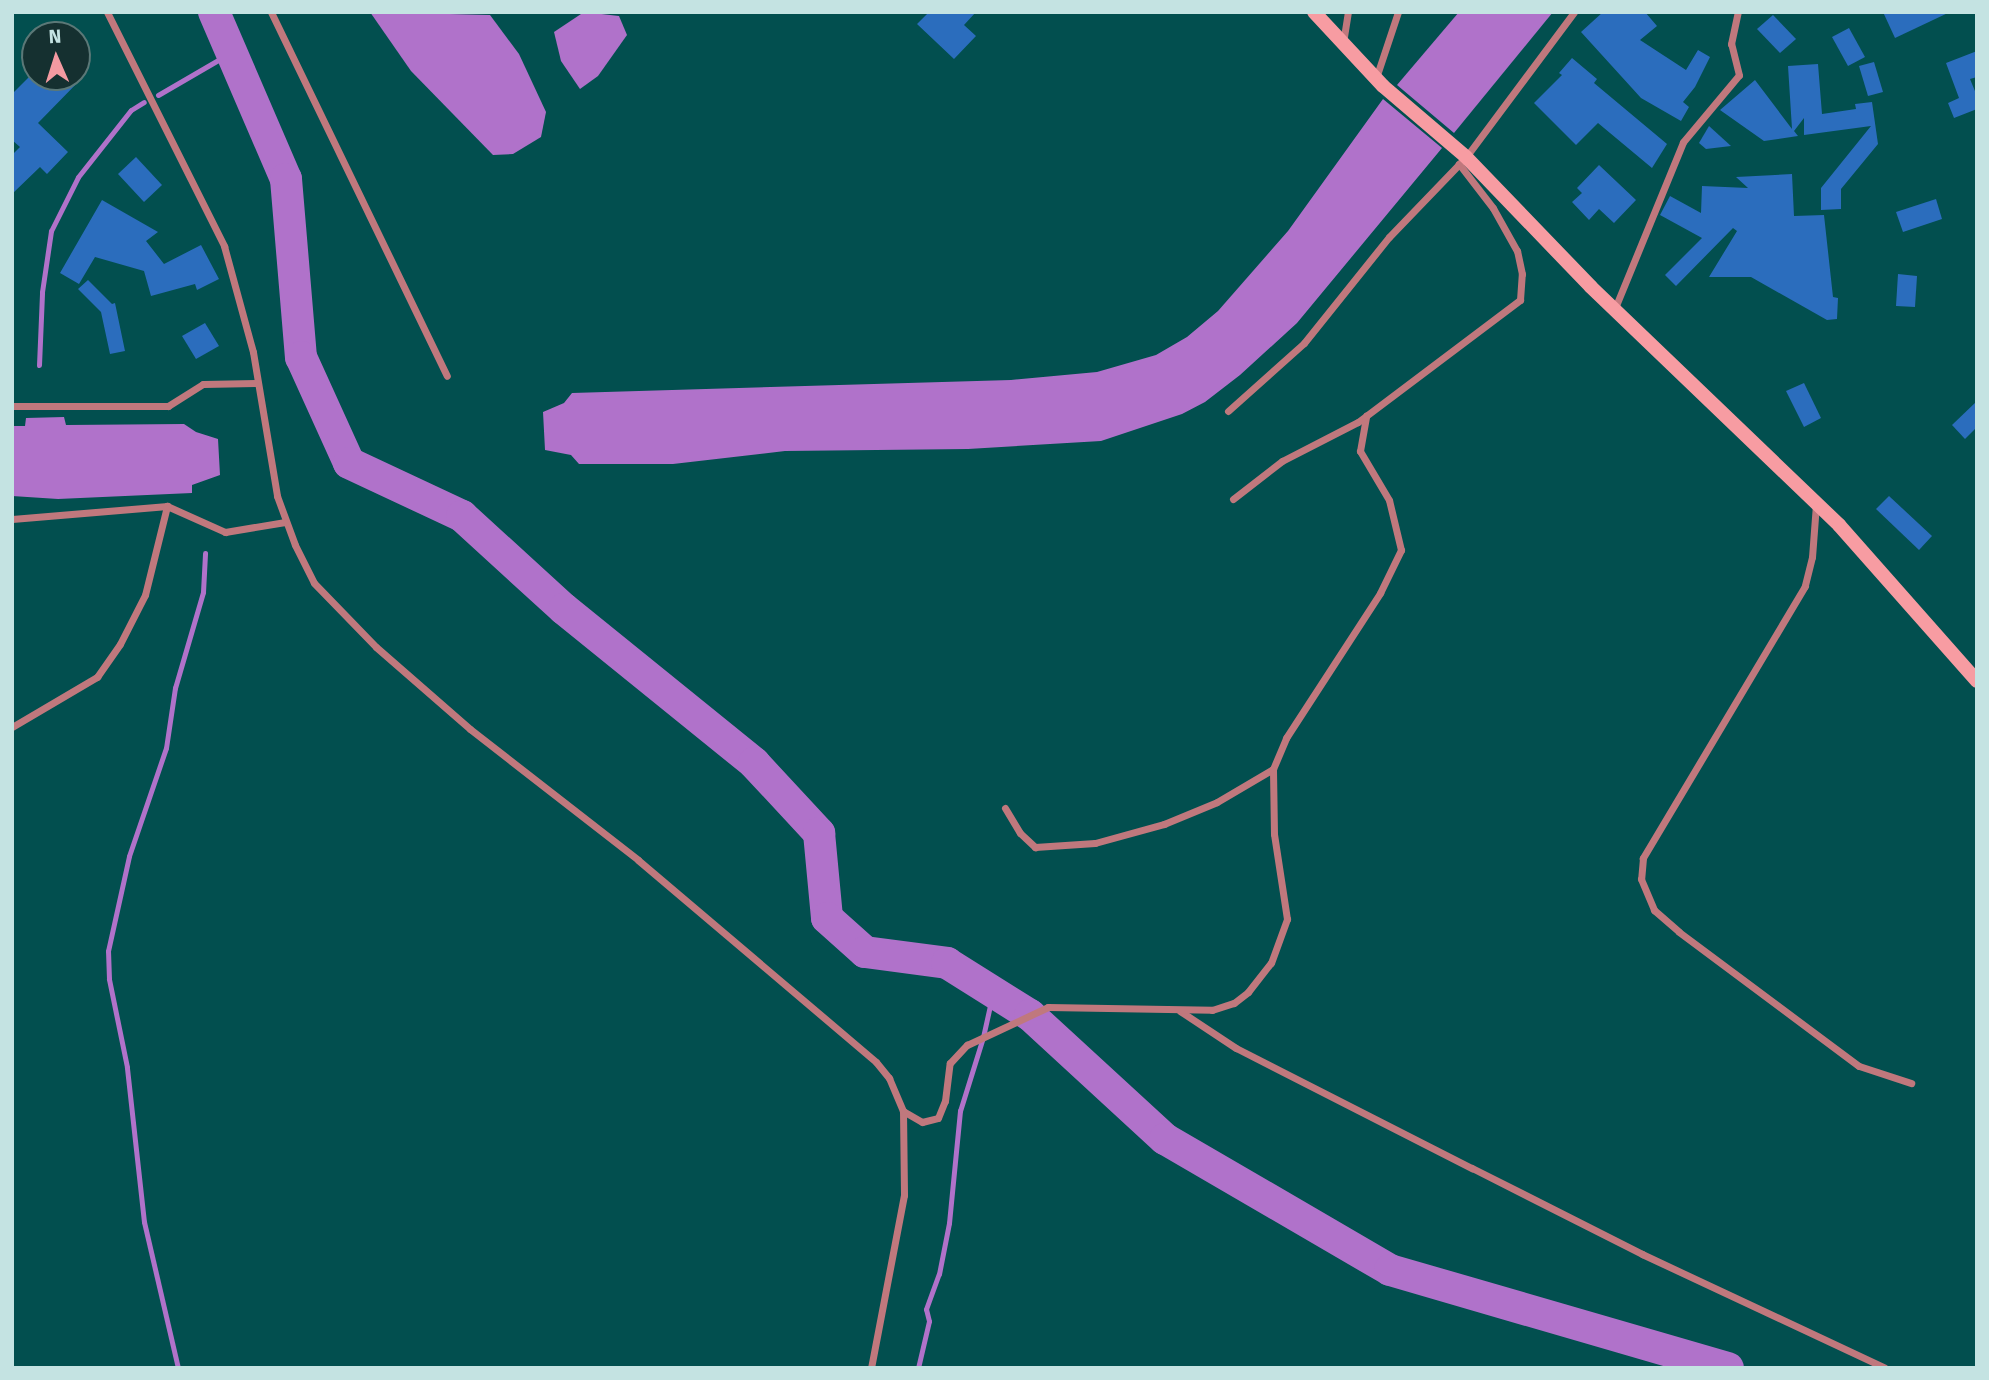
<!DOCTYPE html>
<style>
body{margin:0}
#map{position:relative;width:1989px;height:1380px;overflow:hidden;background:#024f4f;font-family:"Fira Sans",sans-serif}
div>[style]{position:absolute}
.water>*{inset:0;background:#b072ca}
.stream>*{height:5px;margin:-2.5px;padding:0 2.5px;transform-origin:2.5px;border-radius:2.5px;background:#b072ca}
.river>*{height:32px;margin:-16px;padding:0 16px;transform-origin:16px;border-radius:16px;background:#b072ca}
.building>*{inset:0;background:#2b6dbd}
.street>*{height:7px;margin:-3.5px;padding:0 3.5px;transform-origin:3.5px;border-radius:3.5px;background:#c0787d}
.secondary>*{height:14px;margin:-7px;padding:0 7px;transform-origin:7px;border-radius:7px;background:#f79ca2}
span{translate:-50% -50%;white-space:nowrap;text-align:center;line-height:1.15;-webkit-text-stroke:7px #153030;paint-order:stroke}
.frame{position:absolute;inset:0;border:14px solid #c4e3e2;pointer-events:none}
.north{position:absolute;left:21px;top:21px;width:70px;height:70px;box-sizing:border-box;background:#153030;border:2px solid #5b7877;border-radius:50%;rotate:357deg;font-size:19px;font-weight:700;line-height:28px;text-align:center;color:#c4e3e2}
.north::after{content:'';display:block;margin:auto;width:24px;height:32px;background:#f49aa1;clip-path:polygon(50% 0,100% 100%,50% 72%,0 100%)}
</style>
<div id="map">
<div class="water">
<div style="clip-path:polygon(370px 12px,490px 15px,519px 54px,546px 112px,541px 137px,513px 154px,493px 155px,411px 71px)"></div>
<div style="clip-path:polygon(584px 12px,619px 16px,627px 35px,598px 76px,580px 89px,561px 61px,554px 32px)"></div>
<div style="clip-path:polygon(1459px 12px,1553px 12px,1454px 133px,1397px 85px)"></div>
<div style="clip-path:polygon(1383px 99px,1442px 148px,1297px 323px,1240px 375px,1205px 402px,1182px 414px,1101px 441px,968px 449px,785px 451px,673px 464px,579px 464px,571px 455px,545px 450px,543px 412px,564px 403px,572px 393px,1011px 380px,1097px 372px,1156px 355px,1187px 337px,1218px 311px,1288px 231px)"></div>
<div style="clip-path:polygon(64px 417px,66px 425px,184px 424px,196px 432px,218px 439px,220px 475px,192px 485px,192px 493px,58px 499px,12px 496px,12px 426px,25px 426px,26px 418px)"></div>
</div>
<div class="stream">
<div style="left:158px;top:95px;width:86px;rotate:-30.2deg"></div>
<div style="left:39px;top:365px;width:73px;rotate:-87.6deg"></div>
<div style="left:42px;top:292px;width:62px;rotate:-81.6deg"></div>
<div style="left:51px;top:231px;width:60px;rotate:-63.4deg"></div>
<div style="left:78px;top:177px;width:85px;rotate:-51.7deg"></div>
<div style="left:131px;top:110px;width:15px;rotate:-32deg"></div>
<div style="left:178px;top:1368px;width:150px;rotate:-103.1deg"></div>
<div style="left:144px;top:1222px;width:156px;rotate:-96.3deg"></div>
<div style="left:127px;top:1067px;width:90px;rotate:-101.6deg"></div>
<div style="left:109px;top:979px;width:28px;rotate:-92deg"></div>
<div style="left:108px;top:951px;width:97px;rotate:-77.5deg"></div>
<div style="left:129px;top:856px;width:114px;rotate:-71.1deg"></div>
<div style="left:166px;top:748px;width:61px;rotate:-81.5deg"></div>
<div style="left:175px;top:688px;width:100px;rotate:-73.7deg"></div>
<div style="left:203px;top:592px;width:39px;rotate:-87deg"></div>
<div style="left:918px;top:1368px;width:48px;rotate:-76.8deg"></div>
<div style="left:929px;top:1321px;width:12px;rotate:-104deg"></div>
<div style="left:926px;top:1309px;width:37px;rotate:-70deg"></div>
<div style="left:939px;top:1274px;width:52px;rotate:-78.9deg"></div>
<div style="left:949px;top:1223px;width:113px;rotate:-84.4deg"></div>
<div style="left:960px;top:1111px;width:77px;rotate:-72.7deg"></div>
<div style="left:983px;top:1037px;width:46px;rotate:-77.5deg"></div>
</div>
<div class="river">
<div style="left:214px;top:12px;width:182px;rotate:66.7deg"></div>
<div style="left:286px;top:179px;width:179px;rotate:85.2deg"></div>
<div style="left:301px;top:357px;width:116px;rotate:65.6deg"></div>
<div style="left:349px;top:463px;width:125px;rotate:25.1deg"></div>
<div style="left:462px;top:516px;width:138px;rotate:42.4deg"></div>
<div style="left:564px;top:609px;width:245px;rotate:39deg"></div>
<div style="left:754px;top:763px;width:96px;rotate:47.1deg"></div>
<div style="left:819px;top:833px;width:85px;rotate:84.6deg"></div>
<div style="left:827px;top:918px;width:51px;rotate:41.8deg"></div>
<div style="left:865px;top:952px;width:83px;rotate:7.6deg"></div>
<div style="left:947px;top:963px;width:98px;rotate:32.1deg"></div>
<div style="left:1030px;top:1015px;width:183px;rotate:42.6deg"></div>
<div style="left:1165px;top:1139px;width:260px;rotate:30.2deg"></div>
<div style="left:1390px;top:1270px;width:352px;rotate:16.2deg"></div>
</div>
<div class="building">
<div style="clip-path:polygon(929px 12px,976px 12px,964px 25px,976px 36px,954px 59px,917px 24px)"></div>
<div style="clip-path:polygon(1603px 12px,1645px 12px,1657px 26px,1640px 40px,1686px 70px,1698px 50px,1710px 57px,1695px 87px,1683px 102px,1689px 107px,1681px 121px,1641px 98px,1581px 32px)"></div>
<div style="clip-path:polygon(1883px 12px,1950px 12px,1895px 38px)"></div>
<div style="clip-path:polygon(1773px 15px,1796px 39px,1780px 53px,1757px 29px)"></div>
<div style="clip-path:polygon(1849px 28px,1865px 57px,1848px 66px,1832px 37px)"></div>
<div style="clip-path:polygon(1977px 51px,1977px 77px,1970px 79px,1977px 96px,1977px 109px,1954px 118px,1948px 103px,1959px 98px,1946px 63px)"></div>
<div style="clip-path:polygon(1572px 58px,1597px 79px,1594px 83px,1667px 144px,1652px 168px,1598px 123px,1576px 145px,1534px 103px,1562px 75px,1559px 73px)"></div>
<div style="clip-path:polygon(1874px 62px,1883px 92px,1868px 96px,1859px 66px)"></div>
<div style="clip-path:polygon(1818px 64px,1822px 114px,1856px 109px,1855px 104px,1872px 102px,1878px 144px,1841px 189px,1841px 209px,1821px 210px,1821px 188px,1871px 126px,1804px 135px,1804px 118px,1794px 131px,1798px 136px,1764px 141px,1720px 110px,1755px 80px,1792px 129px,1788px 66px)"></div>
<div style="clip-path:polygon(29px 77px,83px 77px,38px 123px,68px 152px,47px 174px,40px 167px,12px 194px,12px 155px,20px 147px,12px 140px,12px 94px)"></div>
<div style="clip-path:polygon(1709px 126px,1731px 146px,1706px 149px,1699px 143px)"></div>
<div style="clip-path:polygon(136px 157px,162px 185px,144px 202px,118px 174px)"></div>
<div style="clip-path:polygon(1599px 165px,1636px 200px,1614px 223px,1599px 209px,1589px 220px,1572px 202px,1582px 193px,1577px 188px)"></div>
<div style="clip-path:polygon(1792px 174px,1794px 216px,1824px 215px,1833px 297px,1838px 298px,1837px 319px,1827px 320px,1751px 277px,1709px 277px,1737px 231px,1733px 228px,1676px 286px,1665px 275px,1702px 238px,1660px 215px,1670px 196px,1701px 213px,1702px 186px,1748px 188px,1736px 177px)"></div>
<div style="clip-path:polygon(1936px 199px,1942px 219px,1903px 232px,1896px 212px)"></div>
<div style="clip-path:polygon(102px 200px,158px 232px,146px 241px,164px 264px,201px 245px,219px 279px,197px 290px,195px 284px,151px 296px,144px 271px,95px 257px,79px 284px,60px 273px)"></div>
<div style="clip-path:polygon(1898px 274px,1917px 276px,1915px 307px,1896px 306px)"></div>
<div style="clip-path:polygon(88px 280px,112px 304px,115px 303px,125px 351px,110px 354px,101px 312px,78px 289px)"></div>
<div style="clip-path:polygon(205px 323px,219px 346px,196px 359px,182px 336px)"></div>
<div style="clip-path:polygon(1804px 383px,1821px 418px,1804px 427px,1786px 391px)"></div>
<div style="clip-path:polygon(1977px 401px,1977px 427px,1965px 439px,1952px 425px)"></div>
<div style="clip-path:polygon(1889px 496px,1932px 536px,1919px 550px,1876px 509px)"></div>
</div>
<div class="street">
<div style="left:107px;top:12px;width:262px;rotate:63.4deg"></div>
<div style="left:224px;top:246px;width:110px;rotate:74.7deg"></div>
<div style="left:253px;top:352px;width:146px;rotate:80.5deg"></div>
<div style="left:277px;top:496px;width:52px;rotate:69.8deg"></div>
<div style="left:295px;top:545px;width:42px;rotate:63.4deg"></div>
<div style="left:314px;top:583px;width:89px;rotate:45.9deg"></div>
<div style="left:376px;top:647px;width:125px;rotate:41.1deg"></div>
<div style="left:470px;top:729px;width:213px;rotate:37.9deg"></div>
<div style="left:638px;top:860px;width:312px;rotate:40.3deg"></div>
<div style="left:876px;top:1062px;width:21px;rotate:51deg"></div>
<div style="left:889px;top:1078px;width:36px;rotate:67deg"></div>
<div style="left:903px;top:1111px;width:84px;rotate:89.3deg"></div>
<div style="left:904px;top:1195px;width:176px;rotate:100.8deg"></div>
<div style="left:271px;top:12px;width:404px;rotate:64.2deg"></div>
<div style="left:1343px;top:43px;width:31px;rotate:-81deg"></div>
<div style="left:1376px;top:78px;width:70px;rotate:-71.6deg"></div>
<div style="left:1615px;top:308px;width:179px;rotate:-67.7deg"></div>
<div style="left:1683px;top:142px;width:87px;rotate:-50.1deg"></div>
<div style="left:1739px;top:75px;width:32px;rotate:-104deg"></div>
<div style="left:1731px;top:44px;width:33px;rotate:-78deg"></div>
<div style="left:12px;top:406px;width:156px"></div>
<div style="left:168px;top:406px;width:41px;rotate:-32.2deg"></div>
<div style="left:203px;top:384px;width:54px;rotate:-1.1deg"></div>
<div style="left:1228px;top:411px;width:102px;rotate:-41.8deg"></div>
<div style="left:1304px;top:343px;width:136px;rotate:-51.3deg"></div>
<div style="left:1389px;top:237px;width:111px;rotate:-46.1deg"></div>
<div style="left:1466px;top:157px;width:181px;rotate:-53.3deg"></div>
<div style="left:1233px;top:499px;width:62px;rotate:-37.8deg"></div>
<div style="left:1282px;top:461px;width:85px;rotate:-27.2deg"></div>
<div style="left:1358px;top:422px;width:203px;rotate:-37deg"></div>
<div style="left:1520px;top:300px;width:26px;rotate:-86deg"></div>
<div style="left:1522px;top:274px;width:24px;rotate:-102deg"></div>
<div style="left:1517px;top:251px;width:49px;rotate:-119.2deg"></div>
<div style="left:1493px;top:208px;width:56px;rotate:-127.7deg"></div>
<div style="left:1816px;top:504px;width:53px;rotate:94.3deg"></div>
<div style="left:1812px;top:557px;width:30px;rotate:104deg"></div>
<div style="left:1805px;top:586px;width:317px;rotate:120.8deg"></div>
<div style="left:1643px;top:858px;width:21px;rotate:95deg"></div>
<div style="left:1641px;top:879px;width:34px;rotate:67deg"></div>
<div style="left:1654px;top:910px;width:33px;rotate:41deg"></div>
<div style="left:1679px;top:932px;width:224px;rotate:36.7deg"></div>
<div style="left:1859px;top:1066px;width:55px;rotate:18.1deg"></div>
<div style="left:12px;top:519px;width:156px;rotate:-4.8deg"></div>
<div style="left:167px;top:506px;width:64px;rotate:24.1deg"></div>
<div style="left:225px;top:532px;width:61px;rotate:-9.5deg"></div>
<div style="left:12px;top:727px;width:99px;rotate:-30.5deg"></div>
<div style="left:97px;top:677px;width:40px;rotate:-55.1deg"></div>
<div style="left:120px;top:644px;width:55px;rotate:-63deg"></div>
<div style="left:145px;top:595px;width:92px;rotate:-76.1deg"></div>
<div style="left:1005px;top:808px;width:29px;rotate:59deg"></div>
<div style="left:1020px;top:833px;width:21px;rotate:43deg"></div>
<div style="left:1035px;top:847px;width:60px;rotate:-3.8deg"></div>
<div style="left:1095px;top:843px;width:72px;rotate:-15.4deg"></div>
<div style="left:1164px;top:824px;width:57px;rotate:-22.5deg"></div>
<div style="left:1217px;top:802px;width:65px;rotate:-30.5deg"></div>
<div style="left:1273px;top:769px;width:34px;rotate:-67deg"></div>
<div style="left:1286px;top:738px;width:173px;rotate:-57deg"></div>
<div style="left:1380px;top:593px;width:48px;rotate:-64deg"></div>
<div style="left:1401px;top:550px;width:51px;rotate:-103.5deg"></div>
<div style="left:1389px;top:500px;width:57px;rotate:-120.6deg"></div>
<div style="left:1360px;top:451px;width:36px;rotate:-80deg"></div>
<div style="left:1180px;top:1011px;width:67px;rotate:33.5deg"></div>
<div style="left:1236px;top:1048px;width:265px;rotate:27deg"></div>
<div style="left:1472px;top:1168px;width:191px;rotate:26.8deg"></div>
<div style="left:1642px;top:1254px;width:268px;rotate:25.1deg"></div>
<div style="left:903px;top:1111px;width:22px;rotate:30deg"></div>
<div style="left:922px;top:1122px;width:16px;rotate:-14deg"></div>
<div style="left:938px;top:1118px;width:18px;rotate:-68deg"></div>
<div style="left:945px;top:1101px;width:38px;rotate:-83deg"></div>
<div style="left:950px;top:1063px;width:25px;rotate:-47deg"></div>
<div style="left:967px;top:1045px;width:89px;rotate:-25.1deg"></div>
<div style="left:1048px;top:1007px;width:164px;rotate:1deg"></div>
<div style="left:1212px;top:1010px;width:23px;rotate:-18deg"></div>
<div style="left:1234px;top:1003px;width:18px;rotate:-38deg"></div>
<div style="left:1248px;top:992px;width:37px;rotate:-52deg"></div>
<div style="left:1271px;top:963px;width:47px;rotate:-70deg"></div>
<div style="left:1287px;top:919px;width:86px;rotate:-98.7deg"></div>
<div style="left:1274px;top:834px;width:65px;rotate:-90.9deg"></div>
</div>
<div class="secondary">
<div style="left:1314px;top:12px;width:101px;rotate:47deg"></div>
<div style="left:1383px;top:86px;width:109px;rotate:40.5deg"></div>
<div style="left:1466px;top:157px;width:180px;rotate:46.1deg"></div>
<div style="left:1591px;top:287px;width:344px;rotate:43.8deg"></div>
<div style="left:1839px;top:525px;width:208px;rotate:48.5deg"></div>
</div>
<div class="frame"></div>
<div class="north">N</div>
</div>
